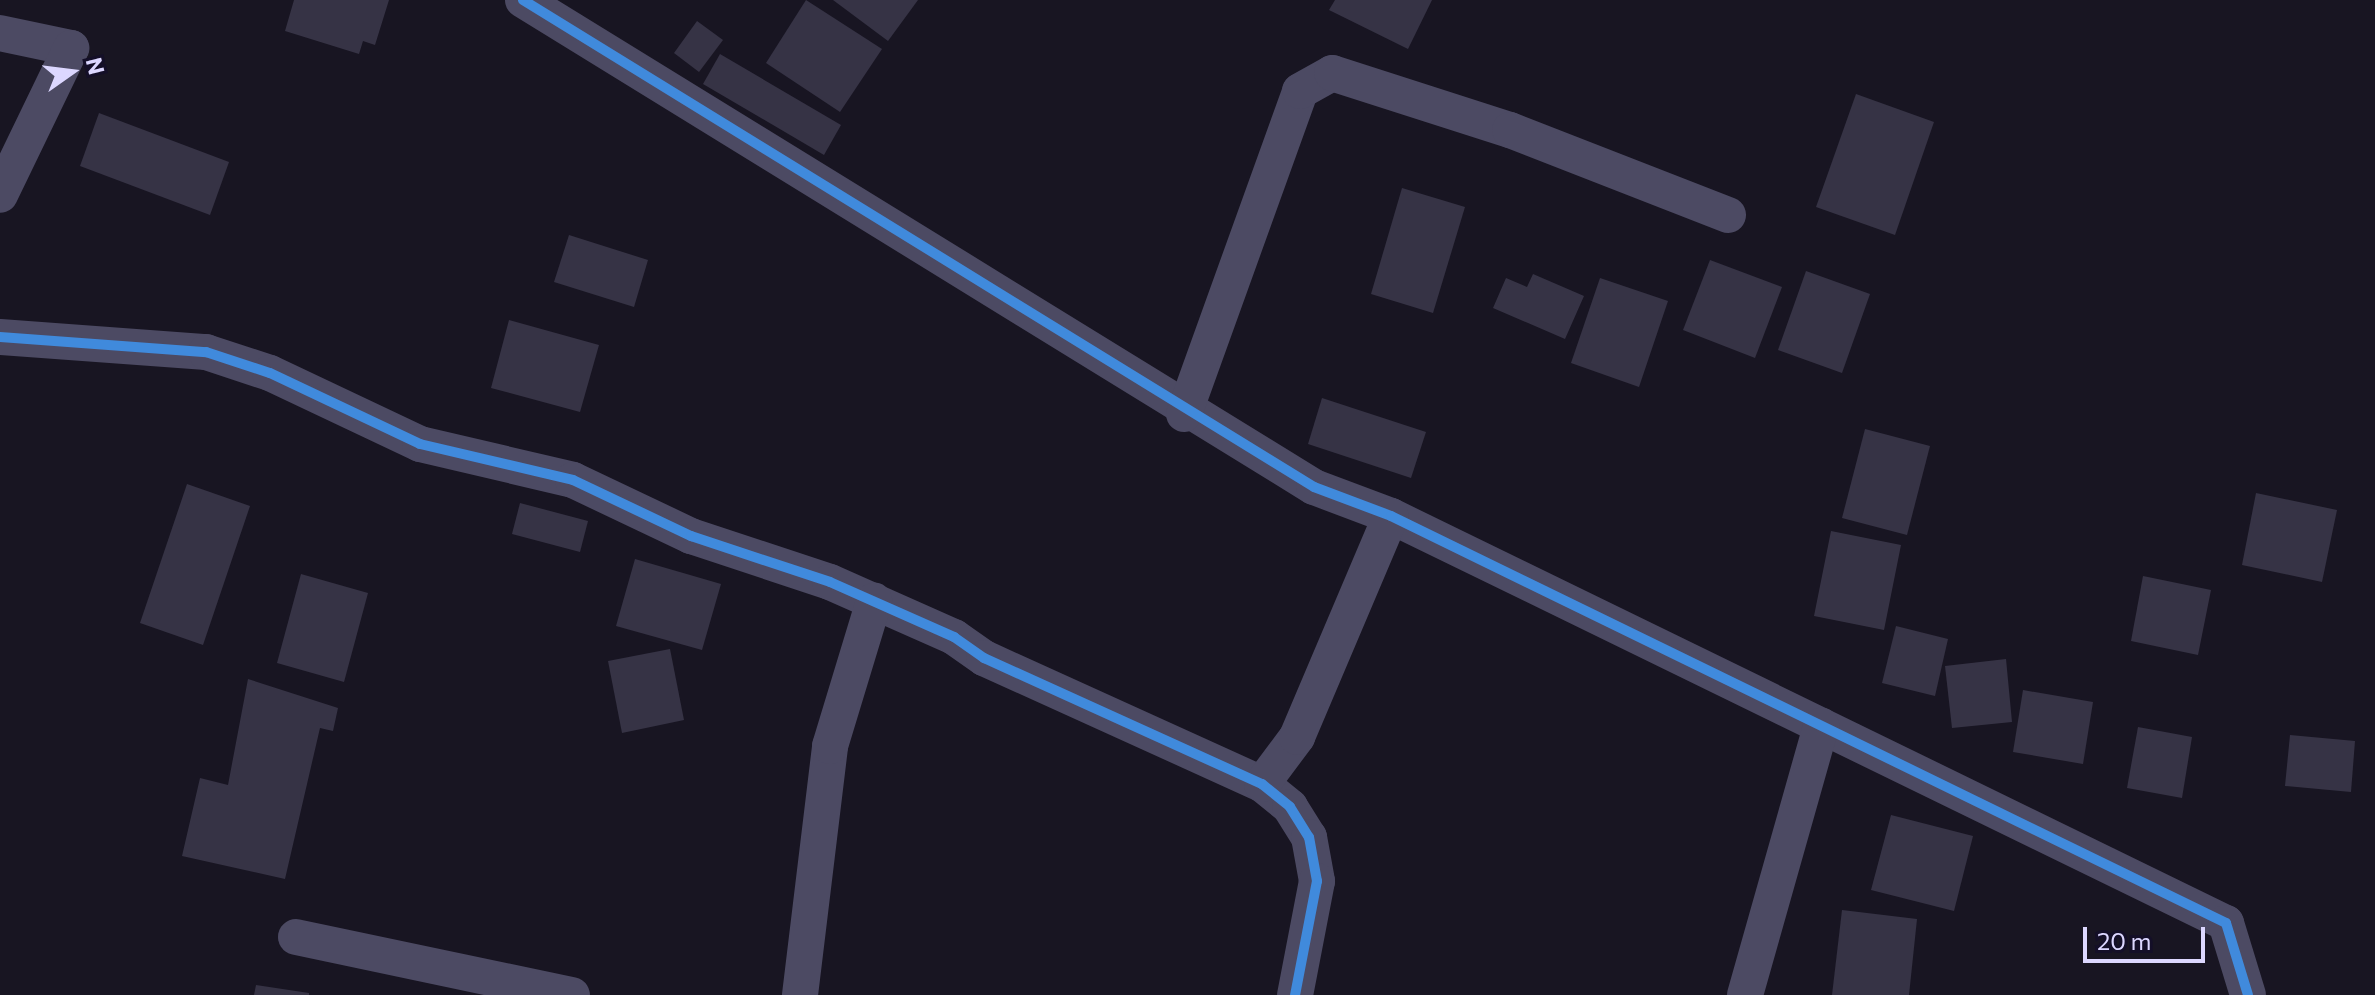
<!DOCTYPE html>
<style>
body{margin:0}
#map{position:relative;width:2375px;height:995px;overflow:hidden;background:#181522;font-family:Commissioner,sans-serif}
div>[style]{position:absolute}
.building>*{inset:0;background:#363345}
.minor>*{height:36px;margin:-18px;padding:0 18px;transform-origin:18px;border-radius:18px;background:#4c4a63}
.cycleway>*{height:10px;margin:-5px;padding:0 5px;transform-origin:5px;border-radius:5px;background:#408adc}
span{translate:-50% -50%;white-space:nowrap;text-align:center;line-height:1.15;-webkit-text-stroke:8px #140f28;paint-order:stroke}
.north{position:absolute;left:32px;top:32px;width:80px;height:80px;-webkit-text-stroke:6px #140f28;paint-order:stroke;rotate:76deg;font-size:22px;font-weight:700;line-height:32px;text-align:center;color:#dcd7ff}
.north::after{content:'';display:block;margin:auto;width:28px;height:36px;background:#dcd7ff;clip-path:polygon(50% 0,100% 100%,50% 72%,0 100%)}
.scale{position:absolute;left:2083px;top:927px;width:122px;height:36px;box-sizing:border-box;border:4px solid #dcd7ff;border-top:0;padding-left:10px;font-size:24px;line-height:28px;white-space:nowrap;color:#dcd7ff;-webkit-text-stroke:6px #140f28;paint-order:stroke}
</style>
<div id="map">
<div class="building">
<div style="clip-path:polygon(294px 0,389px 0,375px 45px,363px 41px,359px 54px,285px 31px)"></div>
<div style="clip-path:polygon(806px 0,882px 49px,840px 112px,766px 63px)"></div>
<div style="clip-path:polygon(833px 0,918px 0,888px 41px)"></div>
<div style="clip-path:polygon(1335px 0,1432px 0,1408px 49px,1329px 10px)"></div>
<div style="clip-path:polygon(697px 21px,723px 40px,699px 72px,674px 53px)"></div>
<div style="clip-path:polygon(720px 54px,841px 125px,824px 155px,703px 84px)"></div>
<div style="clip-path:polygon(1856px 94px,1934px 122px,1895px 235px,1816px 207px)"></div>
<div style="clip-path:polygon(99px 113px,229px 162px,210px 215px,80px 166px)"></div>
<div style="clip-path:polygon(1402px 188px,1465px 207px,1433px 313px,1371px 294px)"></div>
<div style="clip-path:polygon(569px 235px,648px 260px,634px 307px,554px 282px)"></div>
<div style="clip-path:polygon(1710px 260px,1782px 287px,1755px 358px,1683px 330px)"></div>
<div style="clip-path:polygon(1806px 271px,1870px 294px,1842px 373px,1778px 350px)"></div>
<div style="clip-path:polygon(1533px 274px,1584px 296px,1565px 339px,1493px 308px,1506px 278px,1527px 287px)"></div>
<div style="clip-path:polygon(1600px 278px,1668px 301px,1639px 387px,1571px 363px)"></div>
<div style="clip-path:polygon(509px 320px,599px 345px,580px 412px,491px 388px)"></div>
<div style="clip-path:polygon(1322px 398px,1426px 432px,1411px 478px,1308px 444px)"></div>
<div style="clip-path:polygon(1865px 429px,1930px 446px,1907px 535px,1842px 518px)"></div>
<div style="clip-path:polygon(187px 484px,250px 506px,203px 645px,140px 623px)"></div>
<div style="clip-path:polygon(2256px 493px,2337px 510px,2322px 582px,2242px 565px)"></div>
<div style="clip-path:polygon(520px 503px,588px 521px,580px 552px,512px 534px)"></div>
<div style="clip-path:polygon(1831px 531px,1901px 545px,1884px 630px,1814px 616px)"></div>
<div style="clip-path:polygon(635px 559px,721px 584px,702px 650px,616px 626px)"></div>
<div style="clip-path:polygon(301px 574px,368px 593px,344px 682px,277px 663px)"></div>
<div style="clip-path:polygon(2143px 576px,2211px 590px,2198px 655px,2131px 641px)"></div>
<div style="clip-path:polygon(1896px 626px,1948px 639px,1935px 696px,1882px 683px)"></div>
<div style="clip-path:polygon(670px 649px,684px 720px,622px 733px,608px 661px)"></div>
<div style="clip-path:polygon(2006px 659px,2012px 722px,1952px 728px,1945px 666px)"></div>
<div style="clip-path:polygon(248px 679px,338px 708px,333px 731px,320px 728px,285px 879px,182px 856px,200px 778px,228px 785px)"></div>
<div style="clip-path:polygon(2023px 690px,2093px 702px,2083px 764px,2013px 752px)"></div>
<div style="clip-path:polygon(2138px 727px,2192px 737px,2182px 798px,2127px 788px)"></div>
<div style="clip-path:polygon(2290px 735px,2355px 741px,2351px 792px,2285px 786px)"></div>
<div style="clip-path:polygon(1891px 815px,1973px 836px,1954px 911px,1871px 890px)"></div>
<div style="clip-path:polygon(1842px 910px,1917px 919px,1909px 995px,1832px 995px)"></div>
<div style="clip-path:polygon(256px 985px,309px 993px,309px 995px,254px 995px)"></div>
</div>
<div class="minor">
<div style="left:523px;top:0;width:929px;rotate:31.62deg"></div>
<div style="left:1314px;top:487px;width:82px;rotate:20.6deg"></div>
<div style="left:1391px;top:516px;width:929px;rotate:25.99deg"></div>
<div style="left:2226px;top:923px;width:75px;rotate:73deg"></div>
<div style="left:0;top:33px;width:73px;rotate:11.9deg"></div>
<div style="left:71px;top:48px;width:163px;rotate:115.8deg"></div>
<div style="left:0;top:337px;width:207px;rotate:4.2deg"></div>
<div style="left:206px;top:352px;width:67px;rotate:18.2deg"></div>
<div style="left:270px;top:373px;width:166px;rotate:25.3deg"></div>
<div style="left:420px;top:444px;width:157px;rotate:13.2deg"></div>
<div style="left:573px;top:480px;width:131px;rotate:25.4deg"></div>
<div style="left:691px;top:536px;width:146px;rotate:18.3deg"></div>
<div style="left:830px;top:582px;width:136px;rotate:23.9deg"></div>
<div style="left:954px;top:637px;width:37px;rotate:35deg"></div>
<div style="left:984px;top:658px;width:305px;rotate:24.4deg"></div>
<div style="left:1262px;top:784px;width:36px;rotate:39deg"></div>
<div style="left:1290px;top:807px;width:36px;rotate:58deg"></div>
<div style="left:1309px;top:837px;width:45px;rotate:79.7deg"></div>
<div style="left:1317px;top:881px;width:116px;rotate:100.9deg"></div>
<div style="left:1184px;top:414px;width:343px;rotate:-70.2deg"></div>
<div style="left:1300px;top:91px;width:37px;rotate:-29deg"></div>
<div style="left:1332px;top:73px;width:187px;rotate:17.8deg"></div>
<div style="left:1510px;top:130px;width:234px;rotate:21.3deg"></div>
<div style="left:1262px;top:784px;width:59px;rotate:-53.3deg"></div>
<div style="left:1297px;top:737px;width:240px;rotate:-67deg"></div>
<div style="left:296px;top:937px;width:282px;rotate:11.9deg"></div>
<div style="left:800px;top:995px;width:251px;rotate:-83.1deg"></div>
<div style="left:830px;top:746px;width:152px;rotate:-73.1deg"></div>
<div style="left:1745px;top:995px;width:280px;rotate:-74.2deg"></div>
</div>
<div class="cycleway">
<div style="left:523px;top:0;width:929px;rotate:31.62deg"></div>
<div style="left:1314px;top:487px;width:82px;rotate:20.6deg"></div>
<div style="left:1391px;top:516px;width:929px;rotate:25.99deg"></div>
<div style="left:2226px;top:923px;width:75px;rotate:73deg"></div>
<div style="left:0;top:337px;width:207px;rotate:4.2deg"></div>
<div style="left:206px;top:352px;width:67px;rotate:18.2deg"></div>
<div style="left:270px;top:373px;width:166px;rotate:25.3deg"></div>
<div style="left:420px;top:444px;width:157px;rotate:13.2deg"></div>
<div style="left:573px;top:480px;width:131px;rotate:25.4deg"></div>
<div style="left:691px;top:536px;width:146px;rotate:18.3deg"></div>
<div style="left:830px;top:582px;width:136px;rotate:23.9deg"></div>
<div style="left:954px;top:637px;width:37px;rotate:35deg"></div>
<div style="left:984px;top:658px;width:305px;rotate:24.4deg"></div>
<div style="left:1262px;top:784px;width:36px;rotate:39deg"></div>
<div style="left:1290px;top:807px;width:36px;rotate:58deg"></div>
<div style="left:1309px;top:837px;width:45px;rotate:79.7deg"></div>
<div style="left:1317px;top:881px;width:116px;rotate:100.9deg"></div>
</div>
<div class="north">N</div>
<div class="scale">20 m</div>
</div>
